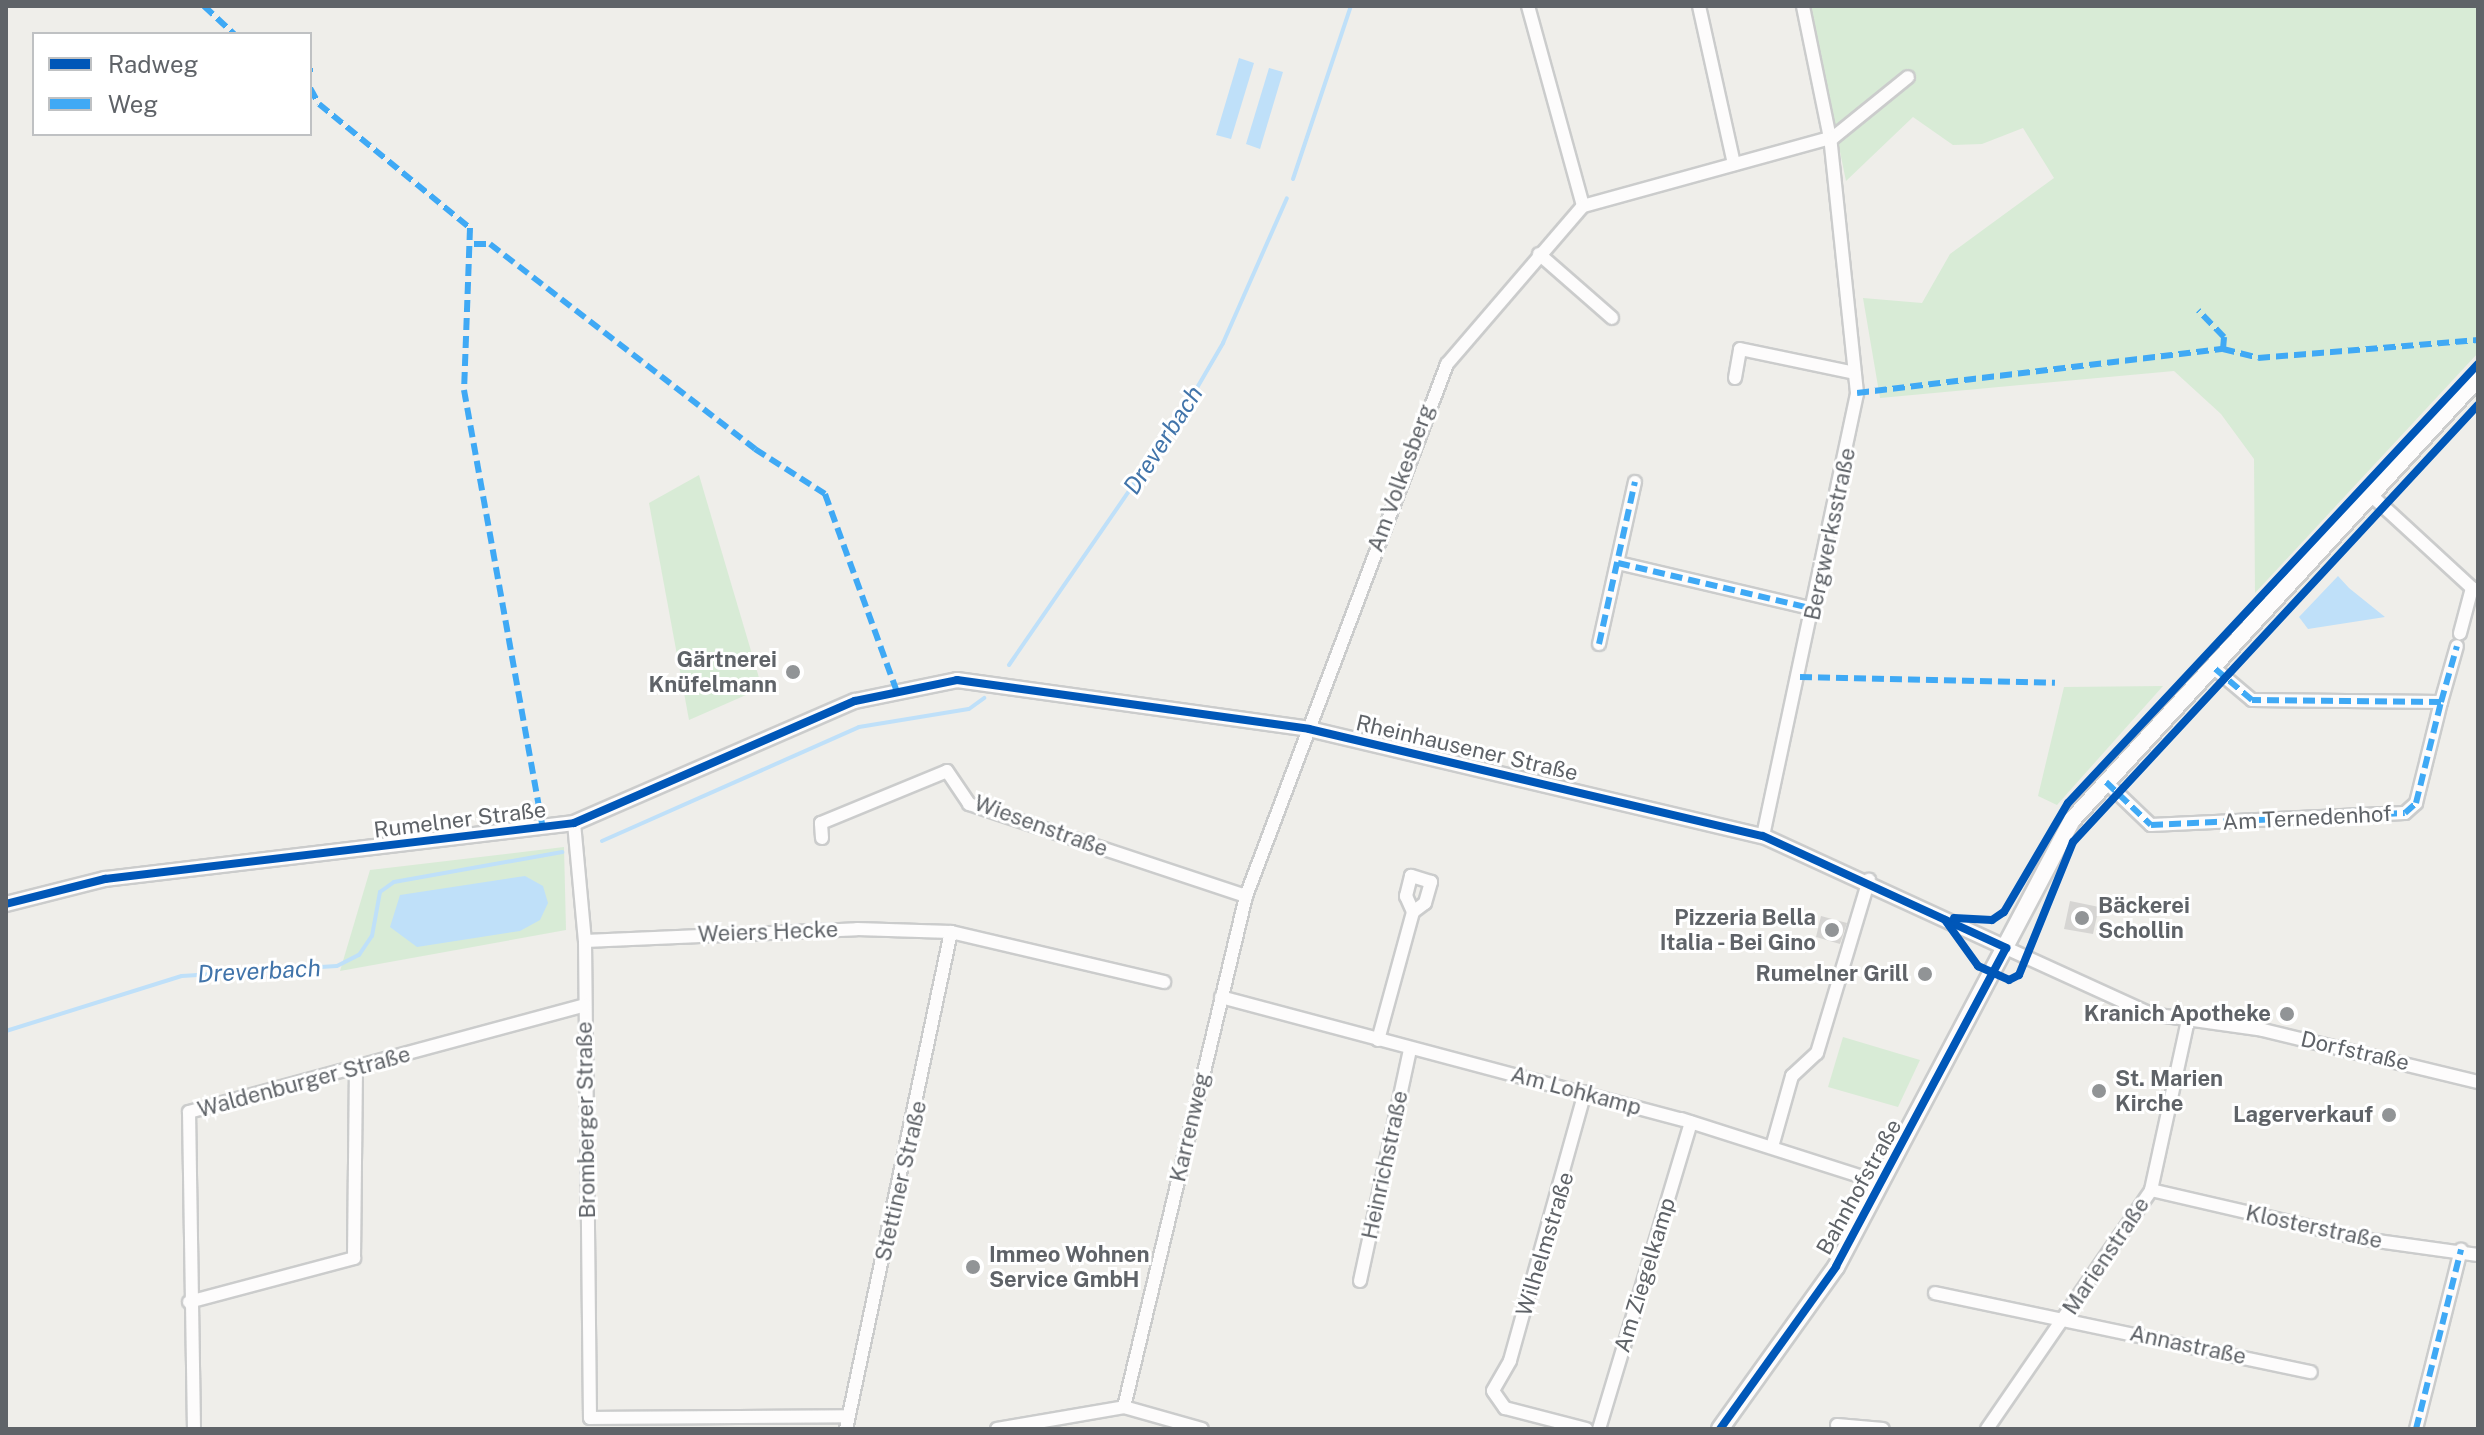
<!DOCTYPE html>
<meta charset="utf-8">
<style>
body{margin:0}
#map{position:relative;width:2484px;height:1435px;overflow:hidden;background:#efeeea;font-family:"Public Sans",sans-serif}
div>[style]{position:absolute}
.green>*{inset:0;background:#d8ebd6}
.water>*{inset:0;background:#bfe0f9}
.stream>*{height:4px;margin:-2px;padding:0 2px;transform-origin:2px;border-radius:2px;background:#bfe0f9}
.building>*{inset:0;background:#d6d5d3}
.roads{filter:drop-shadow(2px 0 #cbcccc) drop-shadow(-2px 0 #cbcccc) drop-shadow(0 2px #cbcccc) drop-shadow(0 -2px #cbcccc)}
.minor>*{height:12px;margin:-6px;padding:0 6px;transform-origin:6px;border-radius:6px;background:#fdfcfc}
.tertiary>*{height:14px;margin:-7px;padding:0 7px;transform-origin:7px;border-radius:7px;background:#fdfcfc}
.secondary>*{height:16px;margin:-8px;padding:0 8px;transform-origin:8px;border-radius:8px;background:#fdfcfc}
.quiet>*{height:6px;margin-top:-3px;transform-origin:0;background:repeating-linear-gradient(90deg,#3fa9f5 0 12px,transparent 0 18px)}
.cycleway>*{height:8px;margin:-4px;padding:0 4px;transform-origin:4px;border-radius:4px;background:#0057b8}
.dots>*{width:22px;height:22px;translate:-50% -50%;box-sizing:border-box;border:4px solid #fff;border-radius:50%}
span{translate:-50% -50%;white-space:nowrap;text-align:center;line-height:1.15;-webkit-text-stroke:6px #fff;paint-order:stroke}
.street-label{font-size:22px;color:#5f6368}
.poi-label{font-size:22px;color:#5f6368;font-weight:700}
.right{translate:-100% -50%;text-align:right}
.left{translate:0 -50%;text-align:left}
.water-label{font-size:24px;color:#4174aa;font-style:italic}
.frame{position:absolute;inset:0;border:8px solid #5f6368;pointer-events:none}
.legend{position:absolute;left:32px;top:32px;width:280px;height:104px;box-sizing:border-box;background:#fff;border:2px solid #bfc1c3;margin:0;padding:10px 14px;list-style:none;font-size:24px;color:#5f6368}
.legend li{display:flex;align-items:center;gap:16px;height:40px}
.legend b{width:40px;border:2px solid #bfc1c3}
</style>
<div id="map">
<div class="green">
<div style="clip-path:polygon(1810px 6px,2478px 6px,2478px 353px,2255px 593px,2254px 459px,2221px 414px,2174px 371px,1880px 398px,1863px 298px,1922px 303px,1950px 254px,2054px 178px,2023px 128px,1982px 144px,1953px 145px,1913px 117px,1846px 181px)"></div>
<div style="clip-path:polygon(699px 475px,762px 688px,689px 720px,649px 503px)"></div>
<div style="clip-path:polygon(2163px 686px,2057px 805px,2038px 796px,2064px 687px)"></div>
<div style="clip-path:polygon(564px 847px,566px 930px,340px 971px,370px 870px)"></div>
<div style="clip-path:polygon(1843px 1037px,1920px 1060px,1898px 1107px,1828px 1087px)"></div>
</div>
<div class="water">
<div style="clip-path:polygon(1239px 58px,1254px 63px,1231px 139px,1216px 135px)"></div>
<div style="clip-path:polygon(1269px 68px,1283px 72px,1260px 149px,1246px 144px)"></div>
<div style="clip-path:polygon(2338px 576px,2349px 588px,2385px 617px,2308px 629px,2299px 617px)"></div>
<div style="clip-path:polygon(525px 876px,543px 886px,548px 903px,540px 920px,520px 931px,417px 947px,390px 927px,400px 895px)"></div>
</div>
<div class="stream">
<div style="left:1293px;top:179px;width:182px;rotate:-71.5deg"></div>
<div style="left:1009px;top:665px;width:301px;rotate:-55.4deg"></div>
<div style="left:1180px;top:417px;width:86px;rotate:-59.8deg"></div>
<div style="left:1223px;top:343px;width:158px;rotate:-66.2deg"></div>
<div style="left:602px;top:841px;width:281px;rotate:-23.9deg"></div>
<div style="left:859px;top:727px;width:111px;rotate:-9.3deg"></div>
<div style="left:969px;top:709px;width:19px;rotate:-36deg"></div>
<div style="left:6px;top:1031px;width:184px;rotate:-17.4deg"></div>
<div style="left:182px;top:976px;width:155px;rotate:-3.7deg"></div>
<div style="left:337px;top:966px;width:25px;rotate:-27deg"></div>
<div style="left:359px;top:955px;width:23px;rotate:-56deg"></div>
<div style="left:372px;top:936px;width:45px;rotate:-79.7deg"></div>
<div style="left:380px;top:892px;width:17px;rotate:-36deg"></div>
<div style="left:394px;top:882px;width:171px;rotate:-10.1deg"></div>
</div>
<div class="building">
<div style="clip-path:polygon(2070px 901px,2099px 907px,2093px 934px,2064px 929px)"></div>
<div style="clip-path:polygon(1821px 916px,1847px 923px,1840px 944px,1816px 937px)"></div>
</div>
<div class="roads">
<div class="minor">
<div style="left:1528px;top:6px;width:207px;rotate:74.6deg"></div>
<div style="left:1699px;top:6px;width:162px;rotate:77.5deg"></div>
<div style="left:1539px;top:254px;width:97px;rotate:41.2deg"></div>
<div style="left:1735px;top:378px;width:29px;rotate:-80deg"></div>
<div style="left:1740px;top:349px;width:117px;rotate:11.8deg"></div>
<div style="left:2372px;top:496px;width:136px;rotate:42.6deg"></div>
<div style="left:2472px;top:588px;width:47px;rotate:104.9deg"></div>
<div style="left:1618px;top:563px;width:201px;rotate:13.2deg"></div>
<div style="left:1599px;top:644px;width:166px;rotate:-77.5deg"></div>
<div style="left:2441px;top:702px;width:58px;rotate:-74.1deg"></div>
<div style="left:2106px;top:782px;width:62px;rotate:43.7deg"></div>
<div style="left:2151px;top:825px;width:254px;rotate:-2.7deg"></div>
<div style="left:2405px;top:813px;width:15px;rotate:-42deg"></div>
<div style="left:2416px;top:803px;width:104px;rotate:-76.1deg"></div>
<div style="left:2441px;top:702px;width:189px;rotate:-179.4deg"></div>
<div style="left:2252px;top:700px;width:51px;rotate:-139.8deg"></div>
<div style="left:574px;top:823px;width:119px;rotate:84.7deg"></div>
<div style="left:585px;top:941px;width:477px;rotate:89.4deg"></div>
<div style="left:590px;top:1418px;width:258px;rotate:-0.4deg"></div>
<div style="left:1763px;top:836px;width:453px;rotate:-78deg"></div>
<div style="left:1857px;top:393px;width:256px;rotate:-96deg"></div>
<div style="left:1830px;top:138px;width:135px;rotate:-101.6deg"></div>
<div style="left:822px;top:838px;width:15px;rotate:-94deg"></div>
<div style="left:821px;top:823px;width:136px;rotate:-22.4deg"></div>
<div style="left:947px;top:771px;width:40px;rotate:56deg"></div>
<div style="left:969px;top:804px;width:292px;rotate:18.4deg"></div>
<div style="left:585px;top:941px;width:272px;rotate:-2.5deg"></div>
<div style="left:857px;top:929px;width:94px;rotate:1.8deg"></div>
<div style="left:951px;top:932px;width:219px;rotate:13.2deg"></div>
<div style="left:2006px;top:948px;width:159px;rotate:24.5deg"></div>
<div style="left:2151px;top:1014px;width:113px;rotate:8.1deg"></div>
<div style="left:2263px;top:1030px;width:221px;rotate:13.6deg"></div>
<div style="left:1221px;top:997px;width:476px;rotate:14.9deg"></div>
<div style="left:1681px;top:1119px;width:210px;rotate:17.7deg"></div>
<div style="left:1378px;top:1040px;width:133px;rotate:-74.7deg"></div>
<div style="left:1413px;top:912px;width:15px;rotate:-37deg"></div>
<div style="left:1425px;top:903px;width:22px;rotate:-74deg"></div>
<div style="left:1431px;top:882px;width:21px;rotate:-163deg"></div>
<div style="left:1411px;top:876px;width:21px;rotate:104deg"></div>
<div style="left:1406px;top:896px;width:17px;rotate:66deg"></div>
<div style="left:1585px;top:1092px;width:279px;rotate:105.6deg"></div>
<div style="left:1510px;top:1361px;width:34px;rotate:120deg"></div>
<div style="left:1493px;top:1391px;width:21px;rotate:55deg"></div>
<div style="left:1505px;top:1408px;width:84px;rotate:14.5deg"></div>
<div style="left:1772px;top:1147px;width:74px;rotate:-74.3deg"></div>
<div style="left:1792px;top:1076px;width:34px;rotate:-43deg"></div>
<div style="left:1817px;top:1053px;width:181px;rotate:-73.3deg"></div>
<div style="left:2151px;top:1190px;width:218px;rotate:13deg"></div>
<div style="left:2363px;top:1239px;width:116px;rotate:7.9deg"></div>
<div style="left:1360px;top:1281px;width:237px;rotate:-77.8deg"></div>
<div style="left:1935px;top:1293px;width:384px;rotate:11.9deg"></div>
<div style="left:189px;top:1302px;width:171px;rotate:-14.9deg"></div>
<div style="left:354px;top:1258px;width:190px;rotate:-89.4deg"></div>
<div style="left:1124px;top:1407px;width:525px;rotate:-76.57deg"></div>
<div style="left:1246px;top:896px;width:569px;rotate:-69.3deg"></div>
<div style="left:1447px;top:364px;width:208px;rotate:-49.3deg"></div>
<div style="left:1583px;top:206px;width:260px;rotate:-15.4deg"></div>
<div style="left:1834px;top:137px;width:95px;rotate:-39deg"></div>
<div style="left:1837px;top:1425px;width:46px;rotate:5deg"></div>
<div style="left:194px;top:1429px;width:317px;rotate:-90.9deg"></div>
<div style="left:189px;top:1112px;width:410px;rotate:-15.1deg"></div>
<div style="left:846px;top:1429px;width:508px;rotate:-78.07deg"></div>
<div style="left:997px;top:1429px;width:129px;rotate:-9.8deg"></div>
<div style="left:1124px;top:1407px;width:81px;rotate:15.8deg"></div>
<div style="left:1599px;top:1429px;width:320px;rotate:-73.3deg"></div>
<div style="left:1987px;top:1429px;width:290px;rotate:-55.5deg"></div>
<div style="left:2151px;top:1190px;width:178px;rotate:-77.7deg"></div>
<div style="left:2416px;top:1429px;width:185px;rotate:-75.9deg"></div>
</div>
<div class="tertiary">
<div style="left:6px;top:904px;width:102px;rotate:-14.2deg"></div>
<div style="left:105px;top:879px;width:472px;rotate:-6.8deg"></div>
<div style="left:574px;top:823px;width:306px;rotate:-23.5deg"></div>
<div style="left:855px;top:701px;width:104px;rotate:-11.6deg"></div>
<div style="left:957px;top:680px;width:355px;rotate:7.9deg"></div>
<div style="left:1309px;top:729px;width:466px;rotate:13.3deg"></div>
<div style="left:1763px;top:836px;width:268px;rotate:24.7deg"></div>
</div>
<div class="secondary">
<div style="left:1720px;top:1429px;width:199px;rotate:-54.4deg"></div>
<div style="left:1836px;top:1267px;width:505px;rotate:-62.17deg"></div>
<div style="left:2072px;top:820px;width:600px;rotate:-47.43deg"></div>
</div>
</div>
<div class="quiet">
<div style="left:204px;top:6px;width:41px;rotate:43deg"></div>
<div style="left:310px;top:72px;width:4px;rotate:-90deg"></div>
<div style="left:310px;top:88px;width:18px;rotate:61deg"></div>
<div style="left:319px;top:104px;width:195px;rotate:39.4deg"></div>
<div style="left:470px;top:228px;width:162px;rotate:92.1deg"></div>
<div style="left:464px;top:390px;width:446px;rotate:79.8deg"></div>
<div style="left:474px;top:244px;width:16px"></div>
<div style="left:490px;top:244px;width:335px;rotate:37.7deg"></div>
<div style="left:755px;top:449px;width:83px;rotate:32.7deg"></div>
<div style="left:825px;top:494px;width:208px;rotate:70deg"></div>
<div style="left:2223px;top:349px;width:36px;rotate:14deg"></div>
<div style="left:2258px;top:358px;width:221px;rotate:-4.7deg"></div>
<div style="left:1857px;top:393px;width:369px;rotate:-6.9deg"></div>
<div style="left:2223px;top:349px;width:12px;rotate:-85deg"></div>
<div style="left:2224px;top:337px;width:37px;rotate:-134deg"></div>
<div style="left:1618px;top:563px;width:201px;rotate:13.2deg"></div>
<div style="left:1599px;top:644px;width:166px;rotate:-77.5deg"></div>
<div style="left:1800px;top:677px;width:255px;rotate:1.3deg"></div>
<div style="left:2441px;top:702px;width:58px;rotate:-74.1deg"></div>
<div style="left:2106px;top:782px;width:62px;rotate:43.7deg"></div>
<div style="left:2151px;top:825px;width:254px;rotate:-2.7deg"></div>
<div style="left:2405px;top:813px;width:15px;rotate:-42deg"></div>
<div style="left:2416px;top:803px;width:104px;rotate:-76.1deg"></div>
<div style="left:2441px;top:702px;width:189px;rotate:-179.4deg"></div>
<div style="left:2252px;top:700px;width:51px;rotate:-139.8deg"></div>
<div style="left:2416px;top:1429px;width:185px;rotate:-75.9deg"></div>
</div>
<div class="cycleway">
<div style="left:6px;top:904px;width:102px;rotate:-14.2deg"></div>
<div style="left:105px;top:879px;width:472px;rotate:-6.8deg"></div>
<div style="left:574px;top:823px;width:306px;rotate:-23.5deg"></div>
<div style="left:855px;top:701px;width:104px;rotate:-11.6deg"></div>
<div style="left:957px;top:680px;width:355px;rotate:7.9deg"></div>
<div style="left:1309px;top:729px;width:466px;rotate:13.3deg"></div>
<div style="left:1763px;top:836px;width:268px;rotate:24.7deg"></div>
<div style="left:2006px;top:948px;width:361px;rotate:118.1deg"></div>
<div style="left:1836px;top:1267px;width:199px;rotate:125.6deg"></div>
<div style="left:1954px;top:918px;width:38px;rotate:3deg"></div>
<div style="left:1992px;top:920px;width:14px;rotate:-34deg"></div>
<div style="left:2004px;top:912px;width:126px;rotate:-59.6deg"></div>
<div style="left:2068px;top:803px;width:601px;rotate:-46.96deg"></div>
<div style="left:1945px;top:920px;width:57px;rotate:54.3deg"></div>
<div style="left:1978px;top:966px;width:34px;rotate:24deg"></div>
<div style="left:2009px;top:980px;width:11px;rotate:-27deg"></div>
<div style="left:2019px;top:975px;width:144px;rotate:-67.9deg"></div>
<div style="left:2073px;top:842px;width:596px;rotate:-47.18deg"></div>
</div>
<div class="dots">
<div style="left:793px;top:672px;background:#919496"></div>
<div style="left:2082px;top:918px;background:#919496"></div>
<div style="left:1832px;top:930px;background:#919496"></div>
<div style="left:1925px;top:974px;background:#919496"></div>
<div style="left:2287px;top:1014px;background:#919496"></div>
<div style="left:2099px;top:1091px;background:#919496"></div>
<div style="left:2389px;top:1115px;background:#919496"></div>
<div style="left:973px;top:1267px;background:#919496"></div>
</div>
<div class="street-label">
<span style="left:1401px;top:478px;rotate:-70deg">Am Volkesberg</span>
<span style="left:1830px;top:534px;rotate:-78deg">Bergwerksstraße</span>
<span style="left:1467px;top:748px;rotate:13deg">Rheinhausener Straße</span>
<span style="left:2307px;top:818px;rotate:-3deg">Am Ternedenhof</span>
<span style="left:460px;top:820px;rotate:-7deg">Rumelner Straße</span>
<span style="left:1041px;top:826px;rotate:20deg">Wiesenstraße</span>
<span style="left:768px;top:932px;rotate:-2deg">Weiers Hecke</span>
<span style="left:2355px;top:1051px;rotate:13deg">Dorfstraße</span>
<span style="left:304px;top:1082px;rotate:-15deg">Waldenburger Straße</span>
<span style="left:1576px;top:1091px;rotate:15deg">Am Lohkamp</span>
<span style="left:586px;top:1120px;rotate:-91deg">Bromberger Straße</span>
<span style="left:1190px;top:1127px;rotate:-77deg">Karrenweg</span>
<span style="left:1385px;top:1165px;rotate:-78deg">Heinrichstraße</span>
<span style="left:901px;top:1181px;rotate:-77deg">Stettiner Straße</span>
<span style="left:1859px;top:1187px;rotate:-61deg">Bahnhofstraße</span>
<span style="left:2314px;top:1227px;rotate:12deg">Klosterstraße</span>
<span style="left:1545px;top:1244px;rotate:-73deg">Wilhelmstraße</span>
<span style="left:2106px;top:1256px;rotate:-56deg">Marienstraße</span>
<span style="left:1645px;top:1275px;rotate:-73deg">Am Ziegelkamp</span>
<span style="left:2188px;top:1345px;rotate:12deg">Annastraße</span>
</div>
<div class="poi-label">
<span class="right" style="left:777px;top:672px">Gärtnerei<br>Knüfelmann</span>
<span class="left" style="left:2098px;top:918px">Bäckerei<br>Schollin</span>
<span class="right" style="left:1816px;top:930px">Pizzeria Bella<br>Italia - Bei Gino</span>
<span class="right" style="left:1909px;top:974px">Rumelner Grill</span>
<span class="right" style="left:2271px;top:1014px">Kranich Apotheke</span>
<span class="left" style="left:2115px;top:1091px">St. Marien<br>Kirche</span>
<span class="right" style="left:2373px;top:1115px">Lagerverkauf</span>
<span class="left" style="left:989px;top:1267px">Immeo Wohnen<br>Service GmbH</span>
</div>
<div class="water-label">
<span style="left:1163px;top:440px;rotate:-57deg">Dreverbach</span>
<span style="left:259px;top:971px;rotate:-3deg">Dreverbach</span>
</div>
<div class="frame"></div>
<ul class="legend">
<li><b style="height:10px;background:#0057b8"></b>Radweg</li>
<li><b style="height:10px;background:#3fa9f5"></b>Weg</li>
</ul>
</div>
